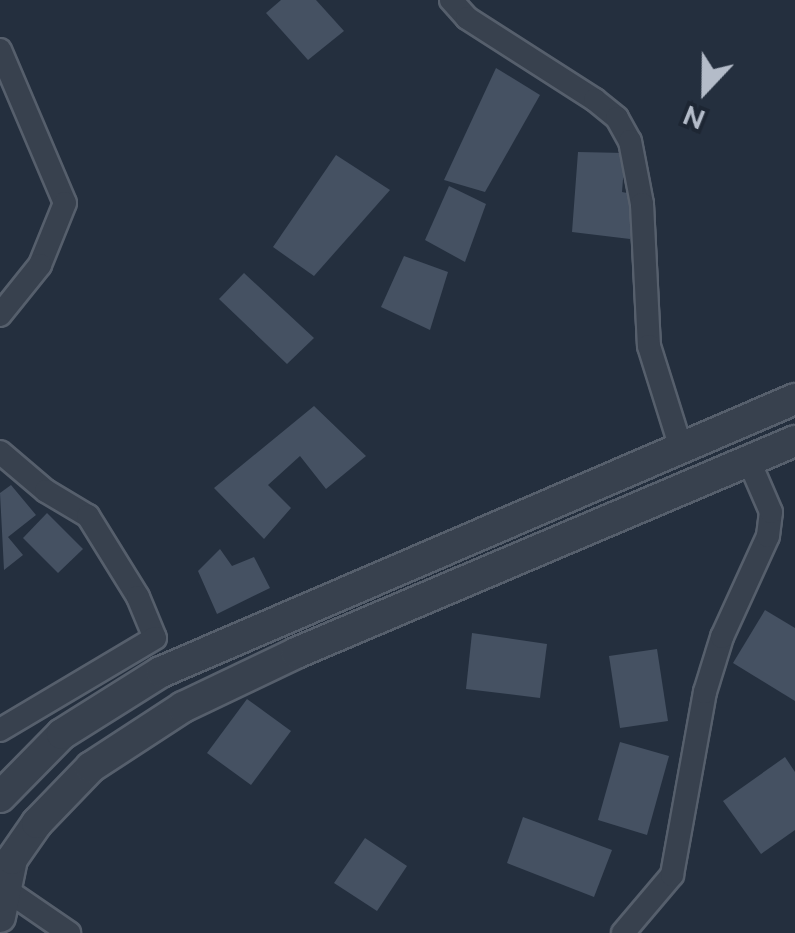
<!DOCTYPE html>
<style>
body{margin:0}
#map{position:relative;width:795px;height:933px;overflow:hidden;background:#242f3e;font-family:Ubuntu,sans-serif}
div>[style]{position:absolute}
.building>*{inset:0;background:#455162}
.roads{filter:drop-shadow(2px 0 #565f6c) drop-shadow(-2px 0 #565f6c) drop-shadow(0 2px #565f6c) drop-shadow(0 -2px #565f6c)}
.minor>*{height:22px;margin:-11px;padding:0 11px;transform-origin:11px;border-radius:11px;background:#38414e}
.tertiary>*{height:30px;margin:-15px;padding:0 15px;transform-origin:15px;border-radius:15px;background:#38414e}
span{translate:-50% -50%;white-space:nowrap;text-align:center;line-height:1.15;-webkit-text-stroke:9px #1d2633;paint-order:stroke}
.north{position:absolute;left:655px;top:40px;width:100px;height:100px;-webkit-text-stroke:8px #1d2633;paint-order:stroke;rotate:202deg;font-size:28px;font-weight:700;line-height:40px;text-align:center;color:#b4bcc9}
.north::after{content:'';display:block;margin:auto;width:35px;height:45px;background:#b4bcc9;clip-path:polygon(50% 0,100% 100%,50% 72%,0 100%)}
</style>
<div id="map">
<div class="building">
<div style="clip-path:polygon(281px 0,316px 0,344px 31px,308px 60px,266px 13px)"></div>
<div style="clip-path:polygon(496px 68px,540px 95px,485px 192px,444px 180px)"></div>
<div style="clip-path:polygon(578px 152px,625px 153px,622px 192px,632px 194px,630px 239px,572px 232px)"></div>
<div style="clip-path:polygon(336px 155px,390px 190px,314px 276px,273px 247px)"></div>
<div style="clip-path:polygon(449px 186px,486px 204px,465px 262px,425px 240px)"></div>
<div style="clip-path:polygon(404px 256px,448px 272px,430px 330px,381px 307px)"></div>
<div style="clip-path:polygon(244px 273px,314px 338px,287px 364px,219px 299px)"></div>
<div style="clip-path:polygon(314px 406px,366px 456px,326px 489px,300px 456px,268px 485px,291px 508px,264px 539px,214px 488px)"></div>
<div style="clip-path:polygon(11px 485px,36px 515px,8px 537px,23px 555px,4px 570px,0 493px)"></div>
<div style="clip-path:polygon(47px 513px,83px 549px,58px 573px,23px 538px)"></div>
<div style="clip-path:polygon(220px 549px,232px 566px,254px 557px,270px 588px,217px 614px,198px 571px)"></div>
<div style="clip-path:polygon(765px 610px,795px 628px,795px 701px,733px 663px)"></div>
<div style="clip-path:polygon(472px 633px,547px 644px,540px 698px,466px 689px)"></div>
<div style="clip-path:polygon(657px 649px,668px 721px,620px 728px,609px 656px)"></div>
<div style="clip-path:polygon(247px 699px,291px 731px,251px 785px,207px 753px)"></div>
<div style="clip-path:polygon(620px 742px,669px 756px,647px 835px,598px 820px)"></div>
<div style="clip-path:polygon(785px 757px,795px 772px,795px 830px,761px 854px,723px 801px)"></div>
<div style="clip-path:polygon(523px 817px,612px 850px,594px 897px,507px 863px)"></div>
<div style="clip-path:polygon(365px 838px,407px 866px,377px 911px,334px 883px)"></div>
</div>
<div class="roads">
<div class="minor">
<div style="left:451px;top:0;width:24px;rotate:48deg"></div>
<div style="left:467px;top:18px;width:152px;rotate:32.6deg"></div>
<div style="left:595px;top:100px;width:28px;rotate:39deg"></div>
<div style="left:617px;top:118px;width:26px;rotate:61deg"></div>
<div style="left:630px;top:141px;width:64px;rotate:79.2deg"></div>
<div style="left:642px;top:204px;width:142px;rotate:87.2deg"></div>
<div style="left:649px;top:346px;width:107px;rotate:72.6deg"></div>
<div style="left:0;top:50px;width:166px;rotate:67deg"></div>
<div style="left:65px;top:203px;width:67px;rotate:112deg"></div>
<div style="left:40px;top:265px;width:64px;rotate:128.7deg"></div>
<div style="left:0;top:452px;width:60px;rotate:40.3deg"></div>
<div style="left:46px;top:491px;width:49px;rotate:30.8deg"></div>
<div style="left:88px;top:516px;width:95px;rotate:58.3deg"></div>
<div style="left:138px;top:597px;width:44px;rotate:67.5deg"></div>
<div style="left:155px;top:638px;width:180px;rotate:149.3deg"></div>
<div style="left:5px;top:889px;width:78px;rotate:34.5deg"></div>
<div style="left:623px;top:933px;width:76px;rotate:-49.8deg"></div>
<div style="left:672px;top:875px;width:186px;rotate:-79.8deg"></div>
<div style="left:705px;top:692px;width:58px;rotate:-72.8deg"></div>
<div style="left:722px;top:637px;width:111px;rotate:-65.5deg"></div>
<div style="left:768px;top:536px;width:24px;rotate:-83deg"></div>
<div style="left:771px;top:512px;width:56px;rotate:-113.3deg"></div>
</div>
<div class="tertiary">
<div style="left:0;top:797px;width:88px;rotate:-45.5deg"></div>
<div style="left:62px;top:734px;width:117px;rotate:-32.1deg"></div>
<div style="left:161px;top:672px;width:690px;rotate:-23.3deg"></div>
<div style="left:0;top:917px;width:59px;rotate:-78.3deg"></div>
<div style="left:12px;top:859px;width:44px;rotate:-55.2deg"></div>
<div style="left:37px;top:823px;width:78px;rotate:-46deg"></div>
<div style="left:91px;top:767px;width:110px;rotate:-33.1deg"></div>
<div style="left:183px;top:707px;width:125px;rotate:-25.5deg"></div>
<div style="left:296px;top:653px;width:542px;rotate:-23.02deg"></div>
</div>
</div>
<div class="north">N</div>
</div>
